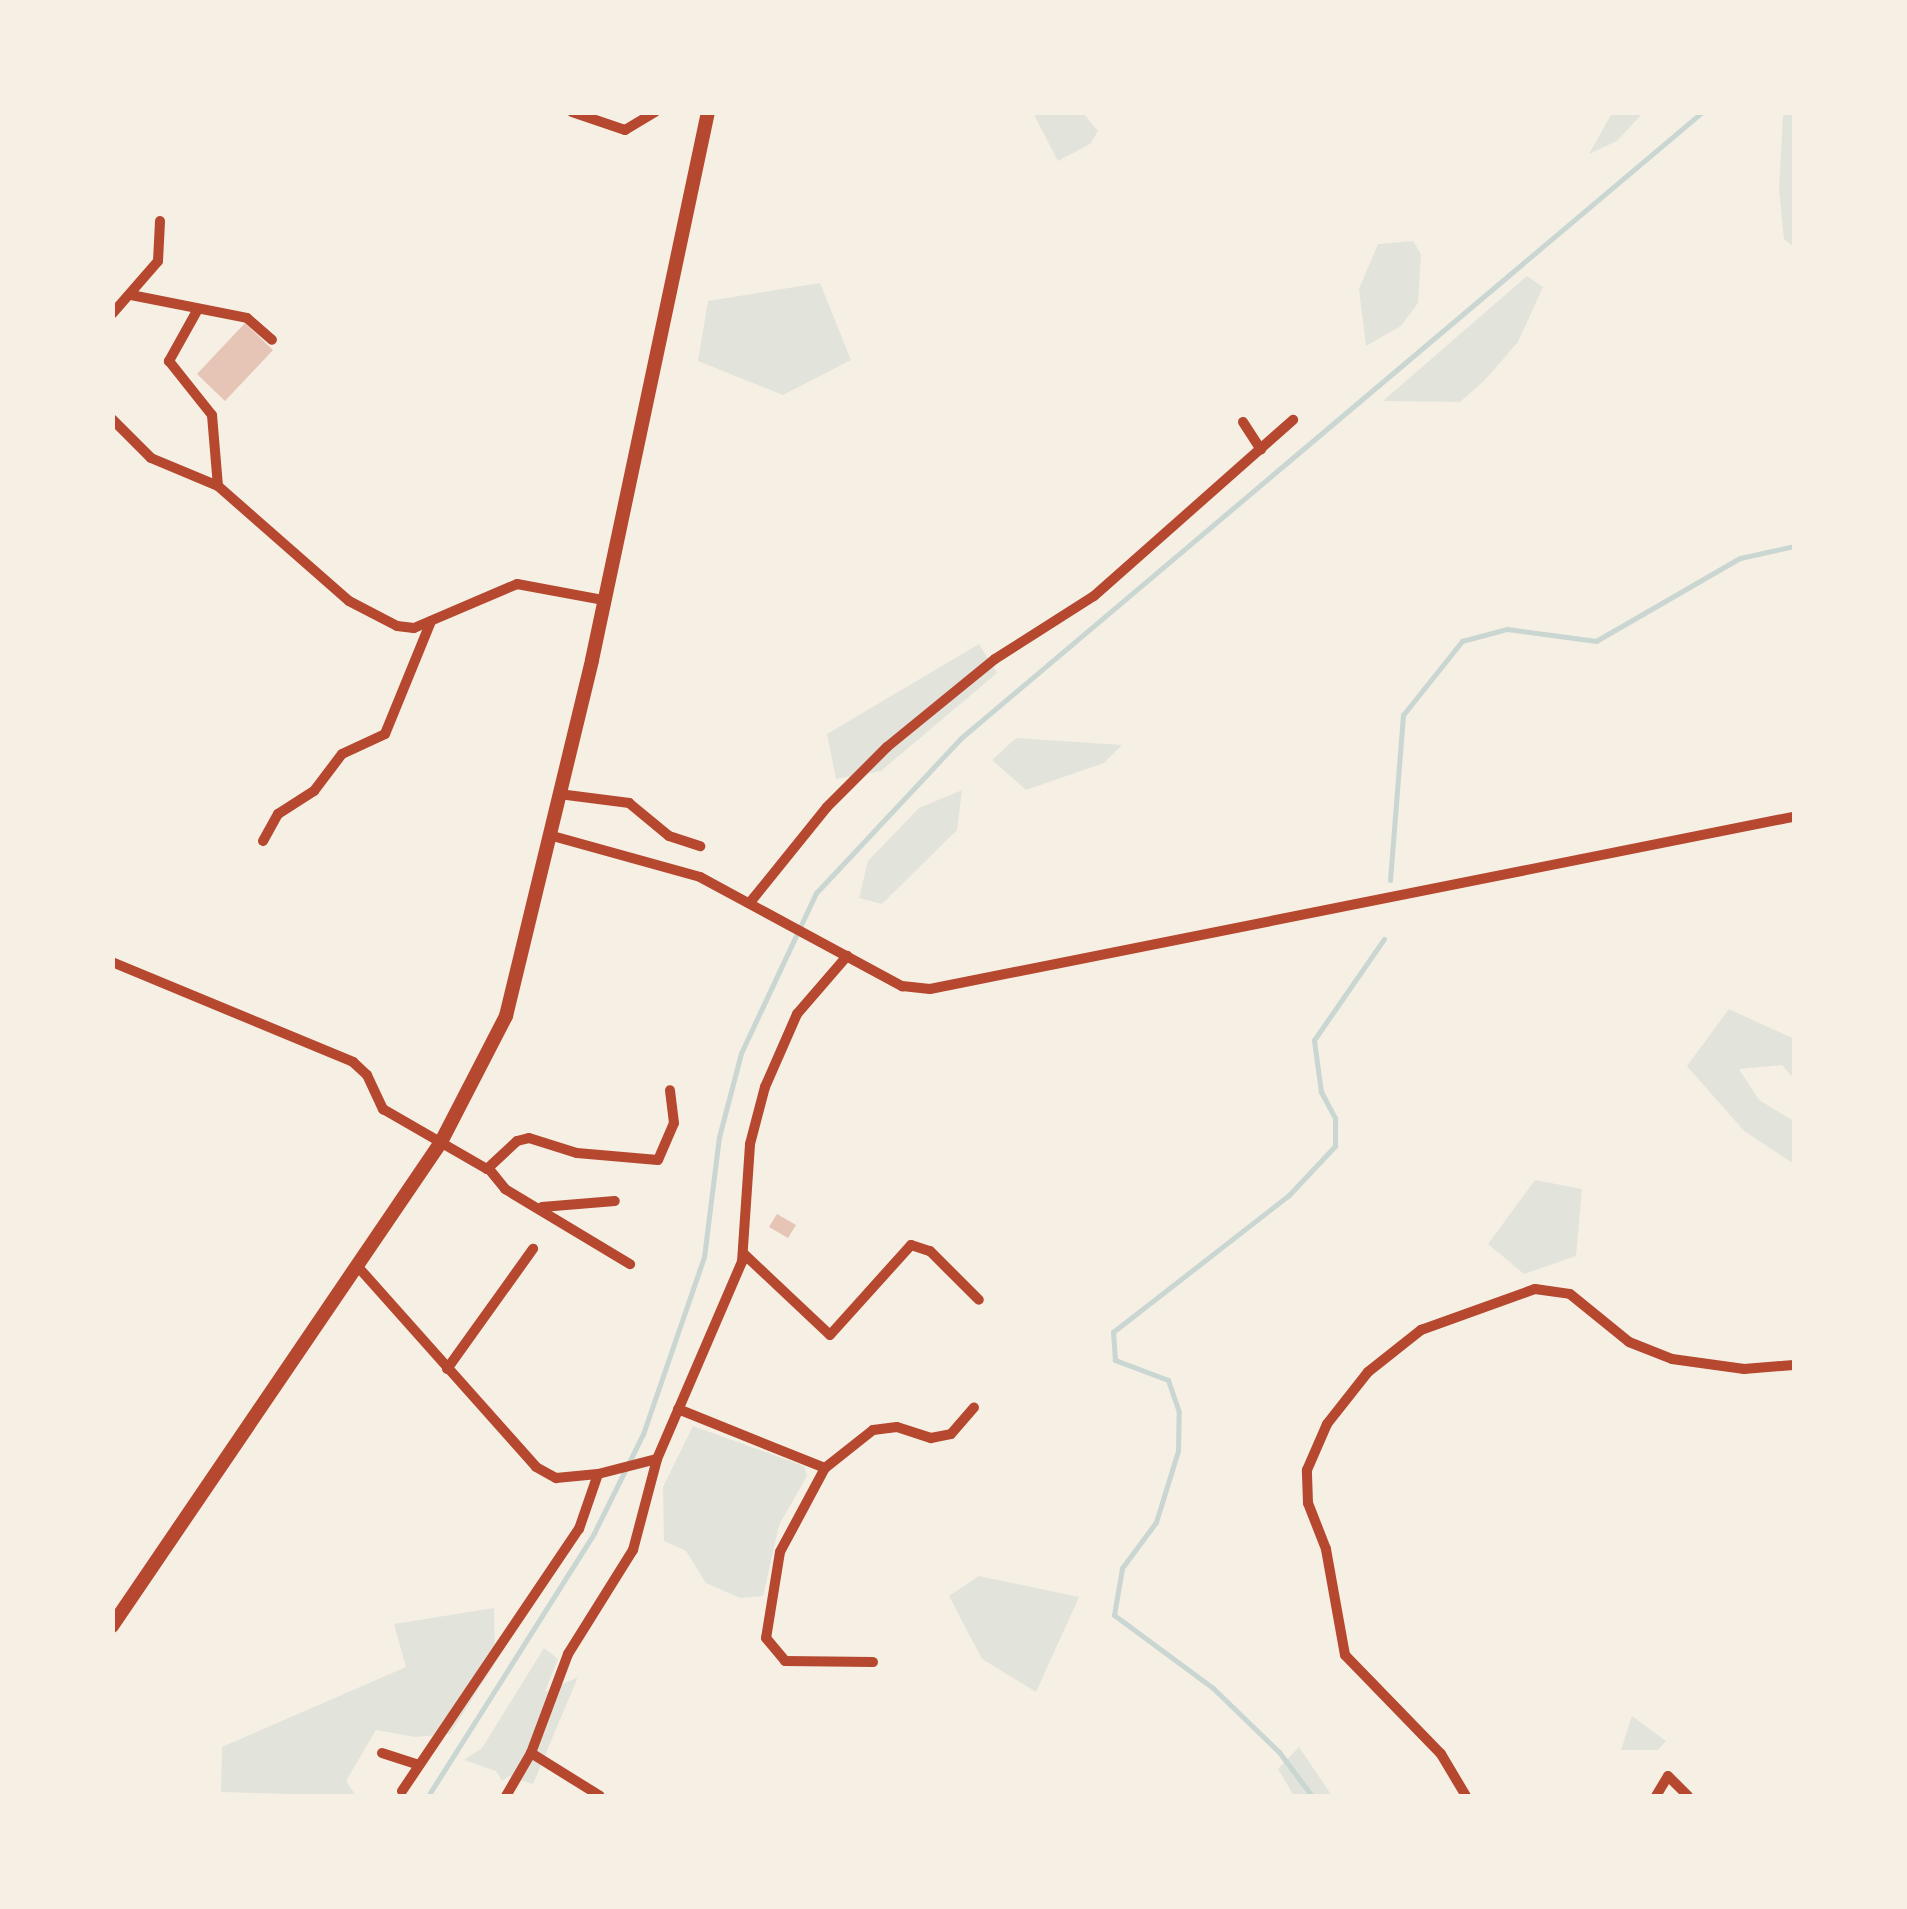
<!DOCTYPE html>
<style>
body{margin:0}
#map{position:relative;width:1907px;height:1909px;overflow:hidden;background:#f6efe4;font-family:Mulish,sans-serif}
div>[style]{position:absolute}
.green>*{inset:0;background:#e2e4dc}
.stream>*{height:5px;margin:-2.5px;padding:0 2.5px;transform-origin:2.5px;border-radius:2.5px;background:#c9d6d2}
.building>*{inset:0;background:#e6c5b7}
.minor>*{height:10px;margin:-5px;padding:0 5px;transform-origin:5px;border-radius:5px;background:#b5482f}
.secondary>*{height:14px;margin:-7px;padding:0 7px;transform-origin:7px;border-radius:7px;background:#b5482f}
span{translate:-50% -50%;white-space:nowrap;text-align:center;line-height:1.15;-webkit-text-stroke:10px #f6efe4;paint-order:stroke}
.frame{position:absolute;inset:0;border:115px solid #f6efe4;pointer-events:none}
</style>
<div id="map">
<div class="green">
<div style="clip-path:polygon(1033px 113px,1083px 113px,1098px 131px,1090px 144px,1058px 161px)"></div>
<div style="clip-path:polygon(1612px 113px,1643px 113px,1617px 141px,1589px 154px)"></div>
<div style="clip-path:polygon(1783px 113px,1794px 113px,1794px 247px,1784px 239px,1779px 190px)"></div>
<div style="clip-path:polygon(1413px 241px,1421px 254px,1418px 303px,1401px 326px,1366px 346px,1359px 289px,1378px 244px)"></div>
<div style="clip-path:polygon(1527px 276px,1543px 287px,1518px 342px,1484px 381px,1460px 402px,1383px 401px)"></div>
<div style="clip-path:polygon(820px 283px,851px 360px,783px 395px,698px 361px,708px 301px)"></div>
<div style="clip-path:polygon(979px 644px,997px 673px,881px 771px,836px 779px,827px 734px)"></div>
<div style="clip-path:polygon(1016px 738px,1122px 745px,1104px 763px,1026px 790px,992px 760px)"></div>
<div style="clip-path:polygon(962px 790px,957px 830px,882px 904px,859px 898px,868px 861px,919px 808px)"></div>
<div style="clip-path:polygon(1729px 1009px,1794px 1039px,1794px 1079px,1782px 1065px,1739px 1069px,1759px 1100px,1794px 1121px,1794px 1164px,1744px 1131px,1687px 1066px)"></div>
<div style="clip-path:polygon(1535px 1180px,1582px 1189px,1576px 1256px,1524px 1274px,1488px 1244px)"></div>
<div style="clip-path:polygon(693px 1426px,804px 1466px,807px 1476px,779px 1525px,763px 1596px,740px 1598px,706px 1583px,686px 1551px,664px 1541px,663px 1487px)"></div>
<div style="clip-path:polygon(979px 1576px,1079px 1597px,1036px 1692px,982px 1659px,949px 1596px)"></div>
<div style="clip-path:polygon(494px 1608px,495px 1663px,450px 1734px,415px 1737px,376px 1730px,346px 1781px,356px 1796px,221px 1792px,222px 1747px,406px 1667px,394px 1624px)"></div>
<div style="clip-path:polygon(544px 1648px,558px 1659px,545px 1692px,578px 1677px,533px 1784px,509px 1776px,502px 1781px,496px 1771px,464px 1760px,482px 1748px)"></div>
<div style="clip-path:polygon(1632px 1716px,1666px 1741px,1658px 1750px,1621px 1750px)"></div>
<div style="clip-path:polygon(1299px 1747px,1332px 1796px,1294px 1796px,1278px 1769px)"></div>
</div>
<div class="stream">
<div style="left:1390px;top:880px;width:166px;rotate:-85.5deg"></div>
<div style="left:1403px;top:715px;width:95px;rotate:-51.4deg"></div>
<div style="left:1462px;top:641px;width:47px;rotate:-14.9deg"></div>
<div style="left:1507px;top:629px;width:90px;rotate:7.7deg"></div>
<div style="left:1596px;top:641px;width:166px;rotate:-30deg"></div>
<div style="left:1740px;top:558px;width:55px;rotate:-12.5deg"></div>
<div style="left:428px;top:1796px;width:311px;rotate:-57.7deg"></div>
<div style="left:594px;top:1533px;width:110px;rotate:-63.7deg"></div>
<div style="left:643px;top:1434px;width:187px;rotate:-71deg"></div>
<div style="left:704px;top:1257px;width:121px;rotate:-82.9deg"></div>
<div style="left:719px;top:1137px;width:87px;rotate:-75.3deg"></div>
<div style="left:741px;top:1053px;width:177px;rotate:-64.9deg"></div>
<div style="left:816px;top:893px;width:212px;rotate:-46.9deg"></div>
<div style="left:961px;top:738px;width:970px;rotate:-40.19deg"></div>
<div style="left:1312px;top:1796px;width:55px;rotate:-126.9deg"></div>
<div style="left:1279px;top:1752px;width:92px;rotate:-135.9deg"></div>
<div style="left:1213px;top:1688px;width:123px;rotate:-143.6deg"></div>
<div style="left:1114px;top:1615px;width:48px;rotate:-80.3deg"></div>
<div style="left:1122px;top:1568px;width:57px;rotate:-53.5deg"></div>
<div style="left:1156px;top:1522px;width:74px;rotate:-72.8deg"></div>
<div style="left:1178px;top:1451px;width:39px;rotate:-89deg"></div>
<div style="left:1179px;top:1412px;width:34px;rotate:-109deg"></div>
<div style="left:1168px;top:1380px;width:57px;rotate:-159.3deg"></div>
<div style="left:1115px;top:1360px;width:28px;rotate:-94deg"></div>
<div style="left:1113px;top:1332px;width:222px;rotate:-37.9deg"></div>
<div style="left:1288px;top:1196px;width:69px;rotate:-46.8deg"></div>
<div style="left:1335px;top:1146px;width:28px;rotate:-90deg"></div>
<div style="left:1335px;top:1118px;width:30px;rotate:-118deg"></div>
<div style="left:1321px;top:1092px;width:52px;rotate:-97.7deg"></div>
<div style="left:1314px;top:1040px;width:123px;rotate:-55.3deg"></div>
</div>
<div class="building">
<div style="clip-path:polygon(245px 323px,273px 350px,225px 401px,197px 374px)"></div>
<div style="clip-path:polygon(777px 1214px,796px 1225px,788px 1238px,769px 1227px)"></div>
</div>
<div class="minor">
<div style="left:572px;top:112px;width:56px;rotate:18.8deg"></div>
<div style="left:625px;top:130px;width:35px;rotate:-31deg"></div>
<div style="left:131px;top:295px;width:118px;rotate:11.2deg"></div>
<div style="left:247px;top:318px;width:33px;rotate:41deg"></div>
<div style="left:198px;top:309px;width:60px;rotate:119.1deg"></div>
<div style="left:169px;top:361px;width:69px;rotate:51.5deg"></div>
<div style="left:212px;top:415px;width:71px;rotate:85.2deg"></div>
<div style="left:112px;top:314px;width:70px;rotate:-49deg"></div>
<div style="left:158px;top:261px;width:40px;rotate:-87.1deg"></div>
<div style="left:112px;top:419px;width:55px;rotate:45deg"></div>
<div style="left:151px;top:458px;width:73px;rotate:22.7deg"></div>
<div style="left:218px;top:486px;width:174px;rotate:41.3deg"></div>
<div style="left:349px;top:601px;width:54px;rotate:27.5deg"></div>
<div style="left:397px;top:626px;width:17px;rotate:7deg"></div>
<div style="left:414px;top:628px;width:112px;rotate:-23.1deg"></div>
<div style="left:517px;top:584px;width:87px;rotate:10.5deg"></div>
<div style="left:1243px;top:422px;width:33px;rotate:57deg"></div>
<div style="left:559px;top:794px;width:71px;rotate:7.3deg"></div>
<div style="left:629px;top:803px;width:52px;rotate:39.5deg"></div>
<div style="left:669px;top:836px;width:33px;rotate:18deg"></div>
<div style="left:549px;top:835px;width:157px;rotate:15.5deg"></div>
<div style="left:700px;top:877px;width:230px;rotate:28.4deg"></div>
<div style="left:902px;top:986px;width:28px;rotate:6deg"></div>
<div style="left:930px;top:989px;width:879px;rotate:-11.28deg"></div>
<div style="left:263px;top:841px;width:31px;rotate:-61deg"></div>
<div style="left:278px;top:814px;width:43px;rotate:-32.6deg"></div>
<div style="left:314px;top:791px;width:46px;rotate:-52.9deg"></div>
<div style="left:342px;top:754px;width:47px;rotate:-24.9deg"></div>
<div style="left:385px;top:734px;width:122px;rotate:-67.8deg"></div>
<div style="left:752px;top:900px;width:119px;rotate:-51.1deg"></div>
<div style="left:827px;top:807px;width:85px;rotate:-45deg"></div>
<div style="left:887px;top:747px;width:139px;rotate:-39.2deg"></div>
<div style="left:995px;top:659px;width:117px;rotate:-32.5deg"></div>
<div style="left:1094px;top:596px;width:266px;rotate:-41.5deg"></div>
<div style="left:112px;top:962px;width:261px;rotate:22.5deg"></div>
<div style="left:353px;top:1062px;width:19px;rotate:43deg"></div>
<div style="left:367px;top:1075px;width:38px;rotate:65deg"></div>
<div style="left:383px;top:1109px;width:120px;rotate:30deg"></div>
<div style="left:487px;top:1169px;width:41px;rotate:-43deg"></div>
<div style="left:517px;top:1141px;width:12px;rotate:-14deg"></div>
<div style="left:529px;top:1138px;width:50px;rotate:17.4deg"></div>
<div style="left:577px;top:1153px;width:81px;rotate:4.9deg"></div>
<div style="left:658px;top:1160px;width:40px;rotate:-66.6deg"></div>
<div style="left:674px;top:1123px;width:33px;rotate:-97deg"></div>
<div style="left:489px;top:1169px;width:26px;rotate:51deg"></div>
<div style="left:505px;top:1189px;width:146px;rotate:31deg"></div>
<div style="left:542px;top:1207px;width:73px;rotate:-4.7deg"></div>
<div style="left:744px;top:1254px;width:118px;rotate:43.3deg"></div>
<div style="left:830px;top:1335px;width:121px;rotate:-48deg"></div>
<div style="left:911px;top:1245px;width:20px;rotate:18deg"></div>
<div style="left:930px;top:1251px;width:69px;rotate:45deg"></div>
<div style="left:359px;top:1268px;width:266px;rotate:48.3deg"></div>
<div style="left:536px;top:1467px;width:23px;rotate:29deg"></div>
<div style="left:556px;top:1478px;width:42px;rotate:-5.4deg"></div>
<div style="left:447px;top:1369px;width:148px;rotate:-54.4deg"></div>
<div style="left:678px;top:1409px;width:158px;rotate:21.9deg"></div>
<div style="left:825px;top:1468px;width:61px;rotate:-38.4deg"></div>
<div style="left:873px;top:1430px;width:24px;rotate:-7deg"></div>
<div style="left:897px;top:1427px;width:36px;rotate:18deg"></div>
<div style="left:931px;top:1438px;width:20px;rotate:-11deg"></div>
<div style="left:951px;top:1434px;width:35px;rotate:-49deg"></div>
<div style="left:825px;top:1468px;width:95px;rotate:118.2deg"></div>
<div style="left:780px;top:1552px;width:87px;rotate:99.2deg"></div>
<div style="left:766px;top:1638px;width:30px;rotate:50deg"></div>
<div style="left:785px;top:1661px;width:88px;rotate:0.7deg"></div>
<div style="left:382px;top:1753px;width:39px;rotate:18deg"></div>
<div style="left:531px;top:1753px;width:81px;rotate:31.9deg"></div>
<div style="left:402px;top:1791px;width:316px;rotate:-56deg"></div>
<div style="left:579px;top:1529px;width:58px;rotate:-70.9deg"></div>
<div style="left:598px;top:1474px;width:61px;rotate:-14.3deg"></div>
<div style="left:506px;top:1796px;width:50px;rotate:-59.8deg"></div>
<div style="left:531px;top:1753px;width:106px;rotate:-69.5deg"></div>
<div style="left:568px;top:1654px;width:123px;rotate:-58deg"></div>
<div style="left:633px;top:1550px;width:94px;rotate:-75.2deg"></div>
<div style="left:657px;top:1459px;width:215px;rotate:-66.7deg"></div>
<div style="left:742px;top:1262px;width:118px;rotate:-86.1deg"></div>
<div style="left:750px;top:1144px;width:59px;rotate:-75.3deg"></div>
<div style="left:765px;top:1087px;width:80px;rotate:-66.3deg"></div>
<div style="left:797px;top:1014px;width:77px;rotate:-49.2deg"></div>
<div style="left:1466px;top:1796px;width:49px;rotate:-120.8deg"></div>
<div style="left:1441px;top:1754px;width:138px;rotate:-134.1deg"></div>
<div style="left:1345px;top:1655px;width:108px;rotate:-100.2deg"></div>
<div style="left:1326px;top:1549px;width:49px;rotate:-111.4deg"></div>
<div style="left:1308px;top:1503px;width:33px;rotate:-92deg"></div>
<div style="left:1307px;top:1470px;width:50px;rotate:-66.5deg"></div>
<div style="left:1327px;top:1424px;width:66px;rotate:-51.7deg"></div>
<div style="left:1368px;top:1372px;width:68px;rotate:-38.4deg"></div>
<div style="left:1421px;top:1330px;width:121px;rotate:-19.8deg"></div>
<div style="left:1535px;top:1289px;width:35px;rotate:8deg"></div>
<div style="left:1570px;top:1294px;width:76px;rotate:39.1deg"></div>
<div style="left:1629px;top:1342px;width:46px;rotate:21.6deg"></div>
<div style="left:1672px;top:1359px;width:73px;rotate:7.9deg"></div>
<div style="left:1744px;top:1369px;width:50px;rotate:-4.6deg"></div>
<div style="left:1656px;top:1796px;width:23px;rotate:-59deg"></div>
<div style="left:1668px;top:1776px;width:28px;rotate:45deg"></div>
</div>
<div class="secondary">
<div style="left:112px;top:1626px;width:585px;rotate:-55.79deg"></div>
<div style="left:441px;top:1142px;width:142px;rotate:-62.7deg"></div>
<div style="left:506px;top:1016px;width:366px;rotate:-76.4deg"></div>
<div style="left:592px;top:660px;width:560px;rotate:-78.05deg"></div>
</div>
<div class="frame"></div>
</div>
